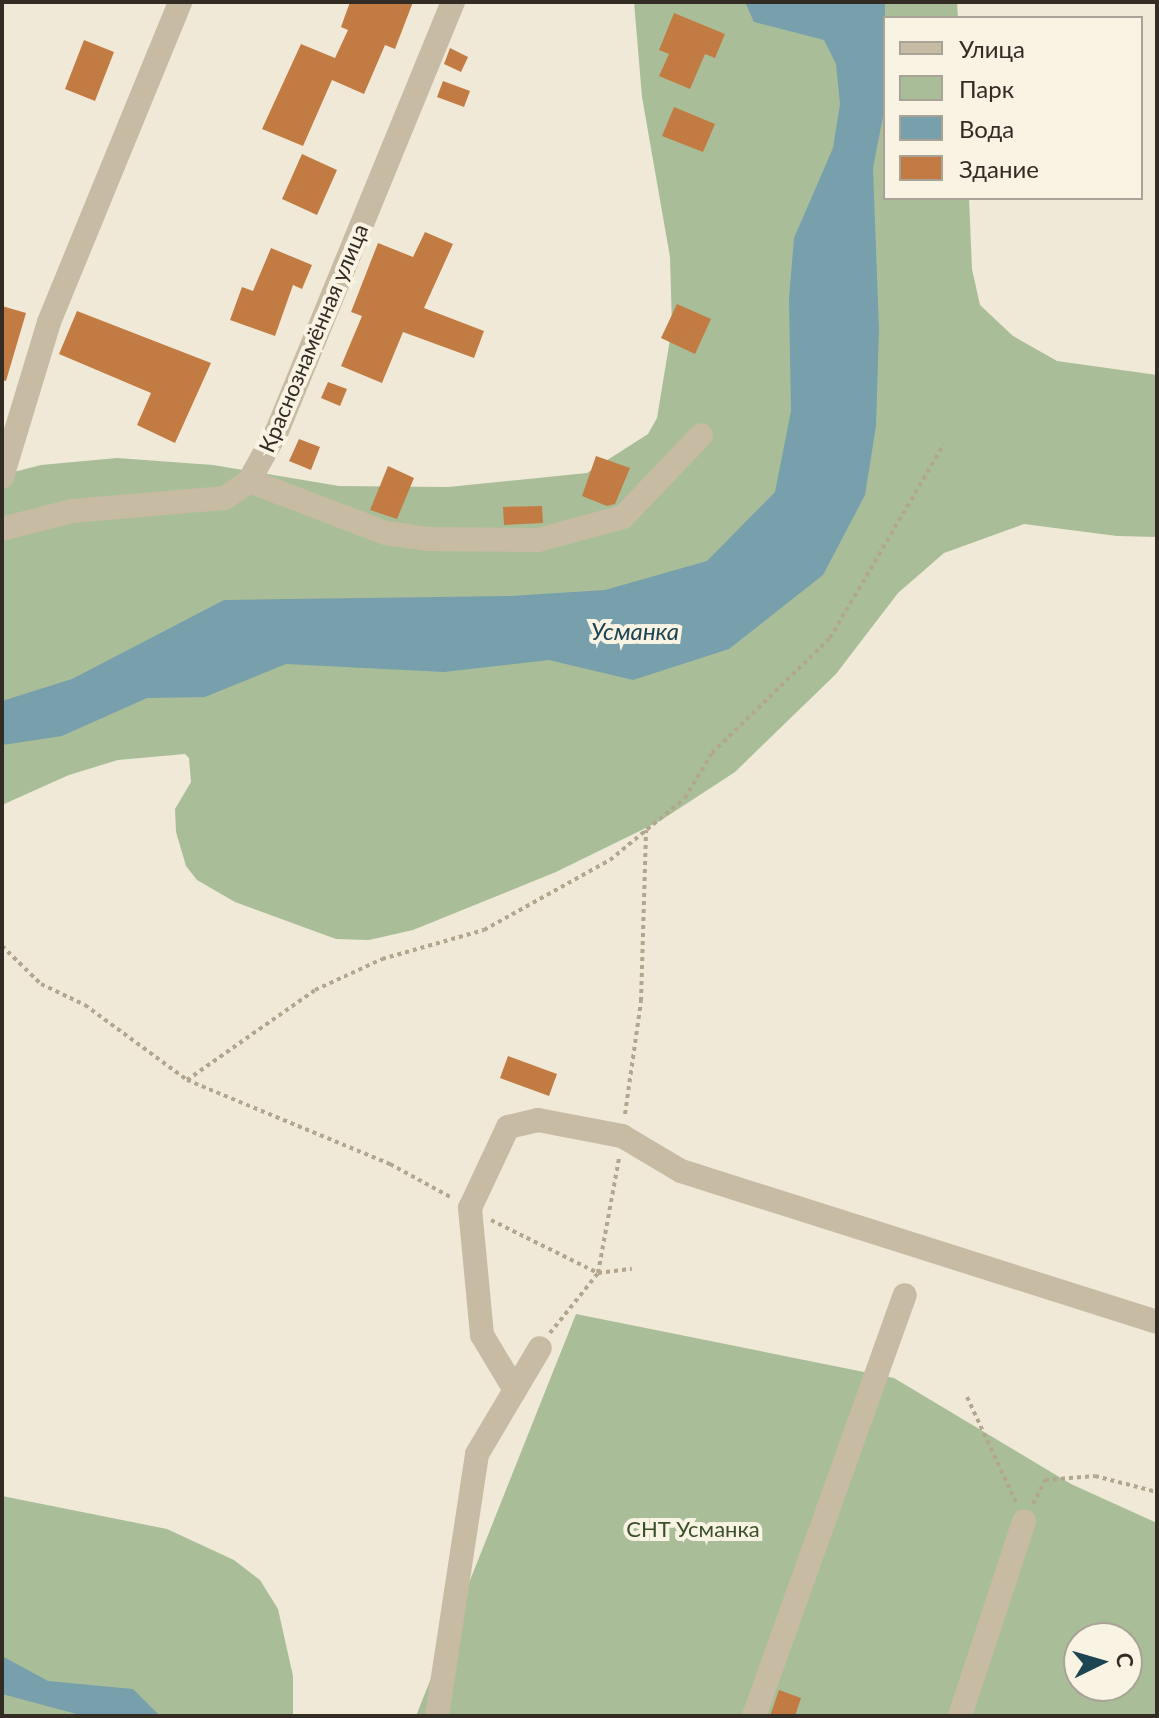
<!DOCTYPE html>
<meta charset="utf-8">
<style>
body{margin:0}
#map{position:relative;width:1159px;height:1718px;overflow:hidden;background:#f0e9d7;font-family:Lato,sans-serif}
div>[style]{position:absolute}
.green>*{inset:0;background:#a9be98}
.water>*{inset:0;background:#779fac}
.building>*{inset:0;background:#c27c43}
.path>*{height:4px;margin-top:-2px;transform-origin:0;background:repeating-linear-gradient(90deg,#b3a68e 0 4px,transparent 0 8px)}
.minor>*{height:24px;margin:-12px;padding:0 12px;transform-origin:12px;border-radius:12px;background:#c7bba4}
span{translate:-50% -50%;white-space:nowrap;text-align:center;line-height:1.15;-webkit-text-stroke:8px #f8f3e3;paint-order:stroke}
.street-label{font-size:22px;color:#332c25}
.park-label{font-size:22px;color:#3a502a}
.water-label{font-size:24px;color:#1d4452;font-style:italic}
.frame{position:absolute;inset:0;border:4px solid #332c25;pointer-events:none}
.legend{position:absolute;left:883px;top:16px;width:260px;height:184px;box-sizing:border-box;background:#f8f3e3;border:2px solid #a9a397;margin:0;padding:10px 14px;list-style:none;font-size:24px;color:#332c25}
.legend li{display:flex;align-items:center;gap:16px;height:40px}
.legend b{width:40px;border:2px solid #a9a397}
.north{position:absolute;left:1063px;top:1622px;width:80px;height:80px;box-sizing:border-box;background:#f8f3e3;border:2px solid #a9a397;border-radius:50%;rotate:85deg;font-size:22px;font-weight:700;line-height:32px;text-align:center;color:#332c25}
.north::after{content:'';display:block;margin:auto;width:28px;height:36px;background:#1d4452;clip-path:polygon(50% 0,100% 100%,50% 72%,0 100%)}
</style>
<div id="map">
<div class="green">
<div style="clip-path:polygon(634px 2px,957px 2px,958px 18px,885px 18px,885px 198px,969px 198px,972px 269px,980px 305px,1013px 336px,1057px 361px,1157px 375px,1157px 537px,1117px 536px,1024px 524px,944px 553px,898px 593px,836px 674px,735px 772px,660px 821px,556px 872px,413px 930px,369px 940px,336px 939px,235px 902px,197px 880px,186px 866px,176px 832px,175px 809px,191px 782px,189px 758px,185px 754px,118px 760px,69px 775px,2px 805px,2px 475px,41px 465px,117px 458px,213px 465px,339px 486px,448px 487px,587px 473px,648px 434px,657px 418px,672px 327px,670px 257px,642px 97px)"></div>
<div style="clip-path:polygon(evenodd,576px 1314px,894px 1378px,1071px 1484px,1157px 1523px,1157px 1716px,416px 1716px,576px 1314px,1079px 1638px,1127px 1638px,1127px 1686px,1079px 1686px,1079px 1638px)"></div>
<div style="clip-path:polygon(2px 1496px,167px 1529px,234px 1560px,260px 1580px,278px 1609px,293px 1676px,293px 1716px,2px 1716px)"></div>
</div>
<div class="water">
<div style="clip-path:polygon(745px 2px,885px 2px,885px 106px,873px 168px,879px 329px,876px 426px,865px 495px,823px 575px,729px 649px,633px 680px,549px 660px,444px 672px,286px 664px,205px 697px,147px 698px,62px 736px,2px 745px,2px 701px,72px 679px,224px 600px,510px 596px,605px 590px,707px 561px,775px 492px,791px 411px,789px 299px,794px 238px,833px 148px,840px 104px,836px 64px,824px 40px,754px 22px)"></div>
<div style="clip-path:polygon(2px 1656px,48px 1681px,133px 1689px,160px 1716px,84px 1716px,2px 1694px)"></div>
</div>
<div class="building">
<div style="clip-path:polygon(350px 2px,413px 2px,395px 49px,385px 45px,364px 94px,332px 80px,303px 146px,262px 129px,301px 44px,335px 58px,348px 30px,341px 27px)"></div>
<div style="clip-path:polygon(674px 13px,725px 34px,715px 58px,705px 54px,690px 89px,659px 76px,669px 54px,659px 50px)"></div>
<div style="clip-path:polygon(84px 40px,114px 52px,95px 101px,65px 89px)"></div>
<div style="clip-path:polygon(450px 48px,468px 57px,461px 72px,444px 64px)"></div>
<div style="clip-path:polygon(443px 81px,470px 91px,464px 107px,437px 97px)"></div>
<div style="clip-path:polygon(674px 107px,715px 124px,703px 152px,662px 136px)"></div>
<div style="clip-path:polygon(302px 154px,337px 170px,317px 215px,282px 199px)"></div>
<div style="clip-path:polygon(425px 232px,453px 244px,424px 308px,484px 331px,474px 358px,403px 332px,382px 383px,341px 366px,362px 316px,351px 312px,378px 243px,413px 257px)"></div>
<div style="clip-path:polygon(271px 248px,312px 265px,302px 289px,293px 285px,275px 336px,230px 320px,242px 287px,253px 291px)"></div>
<div style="clip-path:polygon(677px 304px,711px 319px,695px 354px,661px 338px)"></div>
<div style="clip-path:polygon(2px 306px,26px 313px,6px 381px,2px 380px)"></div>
<div style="clip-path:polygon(77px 311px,211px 363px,175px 443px,137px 425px,151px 393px,59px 354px)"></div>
<div style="clip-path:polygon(328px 382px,347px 389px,340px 406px,321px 398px)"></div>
<div style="clip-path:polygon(299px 439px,320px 447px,311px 470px,289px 461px)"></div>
<div style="clip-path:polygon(596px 456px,630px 468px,615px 504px,607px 506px,582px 496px)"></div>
<div style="clip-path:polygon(388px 466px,414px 478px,397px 519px,370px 510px)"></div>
<div style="clip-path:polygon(542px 506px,543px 523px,504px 525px,503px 507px)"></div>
<div style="clip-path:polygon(508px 1056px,557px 1074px,549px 1096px,500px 1078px)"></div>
<div style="clip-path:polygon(779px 1690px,801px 1698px,795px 1716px,770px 1716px)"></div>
</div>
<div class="path">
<div style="left:2px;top:946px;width:54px;rotate:44.3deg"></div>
<div style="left:41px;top:984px;width:49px;rotate:25.5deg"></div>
<div style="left:85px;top:1005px;width:127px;rotate:36.3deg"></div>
<div style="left:187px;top:1080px;width:220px;rotate:22.5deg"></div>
<div style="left:390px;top:1164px;width:71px;rotate:28.7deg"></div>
<div style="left:187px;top:1080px;width:156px;rotate:-35.1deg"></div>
<div style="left:315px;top:990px;width:74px;rotate:-24.8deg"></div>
<div style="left:382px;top:959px;width:106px;rotate:-15.9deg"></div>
<div style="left:484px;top:930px;width:144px;rotate:-29.1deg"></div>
<div style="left:610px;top:860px;width:97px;rotate:-39.6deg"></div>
<div style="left:685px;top:798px;width:52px;rotate:-59deg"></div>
<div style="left:712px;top:753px;width:165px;rotate:-44.3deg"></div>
<div style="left:830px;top:638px;width:225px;rotate:-59.6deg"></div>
<div style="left:625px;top:1114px;width:114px;rotate:-81.9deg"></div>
<div style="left:641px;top:1001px;width:171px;rotate:-88.3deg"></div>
<div style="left:491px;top:1220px;width:119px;rotate:26.4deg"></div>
<div style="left:598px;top:1273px;width:116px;rotate:-79.6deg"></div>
<div style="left:550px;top:1333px;width:77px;rotate:-51.3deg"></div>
<div style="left:598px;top:1273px;width:34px;rotate:-7deg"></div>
<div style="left:967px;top:1397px;width:118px;rotate:65deg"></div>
<div style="left:1033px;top:1504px;width:27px;rotate:-63deg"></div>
<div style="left:1045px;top:1480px;width:50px;rotate:-4.6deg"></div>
<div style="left:1095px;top:1476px;width:64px;rotate:14.5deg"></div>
</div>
<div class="minor">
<div style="left:2px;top:477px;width:162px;rotate:-73.1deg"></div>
<div style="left:49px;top:322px;width:346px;rotate:-67.7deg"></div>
<div style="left:249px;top:481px;width:147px;rotate:20.8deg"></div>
<div style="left:386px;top:533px;width:42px;rotate:8.1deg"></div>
<div style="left:428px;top:539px;width:110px;rotate:0.5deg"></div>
<div style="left:538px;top:540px;width:88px;rotate:-15.1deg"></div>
<div style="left:623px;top:517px;width:113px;rotate:-46.4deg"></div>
<div style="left:2px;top:529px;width:72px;rotate:-14.4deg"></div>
<div style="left:72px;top:511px;width:154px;rotate:-4.9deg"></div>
<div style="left:225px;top:498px;width:29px;rotate:-35deg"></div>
<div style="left:249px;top:481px;width:57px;rotate:-60.8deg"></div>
<div style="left:277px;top:431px;width:464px;rotate:-67.7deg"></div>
<div style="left:515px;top:1390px;width:64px;rotate:-121deg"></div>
<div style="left:482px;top:1335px;width:128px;rotate:-95.4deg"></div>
<div style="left:470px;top:1208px;width:89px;rotate:-64.9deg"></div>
<div style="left:508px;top:1127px;width:31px;rotate:-13deg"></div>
<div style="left:538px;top:1120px;width:86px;rotate:10.8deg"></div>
<div style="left:622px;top:1136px;width:69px;rotate:30.7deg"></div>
<div style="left:681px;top:1171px;width:499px;rotate:17.6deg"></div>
<div style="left:437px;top:1716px;width:265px;rotate:-81.3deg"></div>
<div style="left:477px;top:1454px;width:123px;rotate:-59.3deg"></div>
<div style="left:754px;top:1716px;width:447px;rotate:-70.3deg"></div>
<div style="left:960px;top:1716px;width:205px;rotate:-71.8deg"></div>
</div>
<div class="street-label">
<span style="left:313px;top:338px;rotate:-67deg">Краснознамённая улица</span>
</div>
<div class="park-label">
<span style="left:693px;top:1529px">СНТ Усманка</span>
</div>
<div class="water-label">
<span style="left:635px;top:631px">Усманка</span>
</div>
<div class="frame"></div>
<ul class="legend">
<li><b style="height:10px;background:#c7bba4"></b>Улица</li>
<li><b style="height:22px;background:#a9be98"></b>Парк</li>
<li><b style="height:22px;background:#779fac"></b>Вода</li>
<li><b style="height:22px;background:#c27c43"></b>Здание</li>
</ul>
<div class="north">С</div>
</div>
